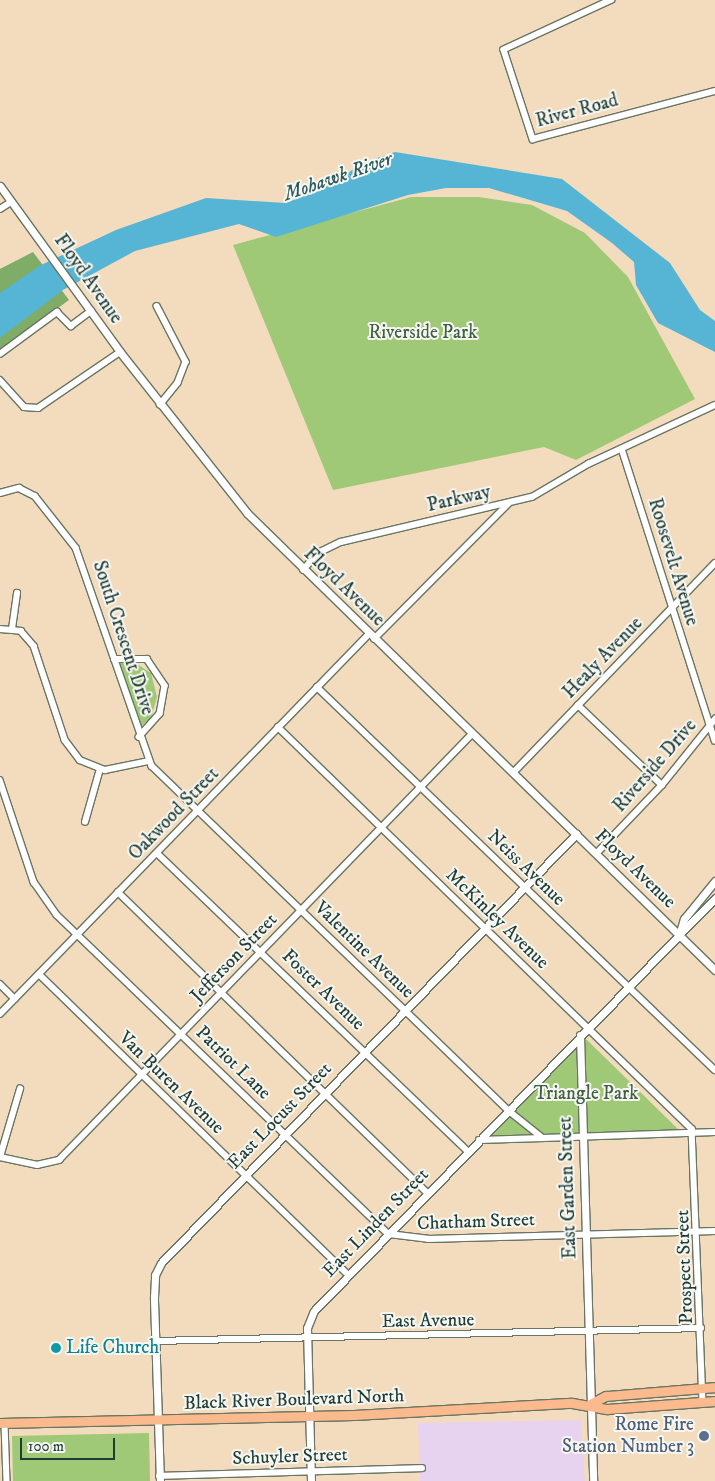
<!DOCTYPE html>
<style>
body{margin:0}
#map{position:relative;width:715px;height:1481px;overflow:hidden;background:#f3dcbd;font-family:"IM FELL DW Pica",serif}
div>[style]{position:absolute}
.built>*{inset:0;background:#e7d2ef}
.green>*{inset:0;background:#9fc976}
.forest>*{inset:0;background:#7fad67}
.water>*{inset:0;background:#56b5d4}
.roads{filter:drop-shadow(1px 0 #697564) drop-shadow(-1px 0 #697564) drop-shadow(0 1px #697564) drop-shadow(0 -1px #697564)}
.minor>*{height:5.5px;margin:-2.75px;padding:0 2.75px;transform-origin:2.75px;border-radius:2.75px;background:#fff}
.tertiary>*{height:7px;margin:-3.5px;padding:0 3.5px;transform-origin:3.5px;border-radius:3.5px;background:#fff}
.primary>*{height:9px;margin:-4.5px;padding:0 4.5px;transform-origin:4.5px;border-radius:4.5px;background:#fbba8d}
.dots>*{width:14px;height:14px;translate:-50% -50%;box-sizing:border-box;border:2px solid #f6f6f2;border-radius:50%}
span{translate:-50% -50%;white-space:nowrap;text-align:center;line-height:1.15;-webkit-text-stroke:4px #f6f6f2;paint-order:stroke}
.street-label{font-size:19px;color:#1f3d34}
.park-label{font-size:19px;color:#3f6044}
.culture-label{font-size:19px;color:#0d838f}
.left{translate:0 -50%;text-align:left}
.service-label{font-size:19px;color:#4e5e75}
.right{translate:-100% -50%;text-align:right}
.water-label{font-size:20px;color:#2d5b5c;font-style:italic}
.scale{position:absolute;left:20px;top:1438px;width:95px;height:22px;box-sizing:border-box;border:2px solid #1f3d34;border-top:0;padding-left:6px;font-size:15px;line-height:18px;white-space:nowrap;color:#1f3d34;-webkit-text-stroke:4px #f6f6f2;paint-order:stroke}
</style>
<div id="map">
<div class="built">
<div style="clip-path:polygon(581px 1420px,585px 1481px,420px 1481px,418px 1423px)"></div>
</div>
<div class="green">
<div style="clip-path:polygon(411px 197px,479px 197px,532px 205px,585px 233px,628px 277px,695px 399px,576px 460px,544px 447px,333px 490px,233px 245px)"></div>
<div style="clip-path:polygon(134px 662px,151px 673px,157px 697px,151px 718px,136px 730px,115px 663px)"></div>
<div style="clip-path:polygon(585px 1038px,679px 1130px,489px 1139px)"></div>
<div style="clip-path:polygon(149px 1433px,150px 1481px,13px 1481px,12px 1436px)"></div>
</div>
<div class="forest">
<div style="clip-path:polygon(33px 252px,69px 300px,0 350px,0 269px)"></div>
</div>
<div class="water">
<div style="clip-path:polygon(395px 152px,562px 179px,670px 263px,700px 310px,715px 321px,715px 352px,658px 323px,636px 285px,634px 262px,612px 243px,567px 211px,489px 188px,446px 188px,408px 195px,276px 237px,239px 224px,135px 251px,63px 290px,0 338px,0 293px,41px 265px,116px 230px,206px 198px,285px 203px,319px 191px,365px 162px)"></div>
</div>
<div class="roads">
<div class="minor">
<div style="left:612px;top:0;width:119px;rotate:155.2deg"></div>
<div style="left:504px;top:50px;width:94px;rotate:72deg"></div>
<div style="left:533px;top:139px;width:188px;rotate:-14.8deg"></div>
<div style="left:0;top:209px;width:13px;rotate:-32deg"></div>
<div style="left:157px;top:306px;width:63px;rotate:62.6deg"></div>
<div style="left:186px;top:362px;width:22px;rotate:111deg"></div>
<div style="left:178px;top:383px;width:28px;rotate:129deg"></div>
<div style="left:0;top:354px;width:71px;rotate:-36.4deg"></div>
<div style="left:57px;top:312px;width:20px;rotate:45deg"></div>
<div style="left:71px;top:326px;width:25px;rotate:-37deg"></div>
<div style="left:0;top:380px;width:36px;rotate:48deg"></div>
<div style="left:24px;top:407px;width:14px;rotate:4deg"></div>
<div style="left:38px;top:408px;width:99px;rotate:-34.3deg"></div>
<div style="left:622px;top:449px;width:306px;rotate:72.3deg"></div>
<div style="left:0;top:493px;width:20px;rotate:-15deg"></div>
<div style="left:19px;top:488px;width:18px;rotate:27deg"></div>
<div style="left:35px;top:496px;width:66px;rotate:51.7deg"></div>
<div style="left:76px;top:548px;width:231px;rotate:70.8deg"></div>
<div style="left:152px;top:766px;width:496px;rotate:44deg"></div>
<div style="left:509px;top:1111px;width:43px;rotate:38.5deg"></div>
<div style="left:543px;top:1138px;width:172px;rotate:-2deg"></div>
<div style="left:303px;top:570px;width:23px;rotate:-49deg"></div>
<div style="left:318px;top:553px;width:25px;rotate:-26deg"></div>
<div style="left:341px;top:542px;width:196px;rotate:-13.3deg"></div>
<div style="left:532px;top:497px;width:65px;rotate:-30.5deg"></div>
<div style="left:588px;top:464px;width:140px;rotate:-24.9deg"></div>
<div style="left:0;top:629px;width:21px;rotate:5deg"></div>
<div style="left:21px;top:631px;width:20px;rotate:49deg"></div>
<div style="left:34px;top:646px;width:99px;rotate:71.7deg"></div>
<div style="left:65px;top:740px;width:25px;rotate:53deg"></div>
<div style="left:80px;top:760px;width:27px;rotate:22deg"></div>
<div style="left:105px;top:770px;width:45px;rotate:-11.6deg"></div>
<div style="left:12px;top:629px;width:36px;rotate:-82deg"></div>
<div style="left:374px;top:639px;width:190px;rotate:-45.2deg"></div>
<div style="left:114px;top:659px;width:33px"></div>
<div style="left:147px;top:659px;width:32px;rotate:56deg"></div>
<div style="left:165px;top:686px;width:28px;rotate:100deg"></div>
<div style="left:160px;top:714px;width:31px;rotate:132deg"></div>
<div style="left:317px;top:687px;width:552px;rotate:43.9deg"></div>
<div style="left:578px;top:705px;width:116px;rotate:43.6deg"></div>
<div style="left:278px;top:727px;width:577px;rotate:44.16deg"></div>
<div style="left:692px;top:1129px;width:272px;rotate:87.7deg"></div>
<div style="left:513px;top:773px;width:291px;rotate:-46.1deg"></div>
<div style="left:0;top:780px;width:108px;rotate:71.6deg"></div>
<div style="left:34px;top:882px;width:40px;rotate:55.1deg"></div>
<div style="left:57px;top:915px;width:460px;rotate:43.9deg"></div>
<div style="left:389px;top:1234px;width:39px;rotate:7deg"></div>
<div style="left:428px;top:1239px;width:287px;rotate:-1.6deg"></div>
<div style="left:85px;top:822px;width:55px;rotate:-74.2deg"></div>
<div style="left:157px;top:853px;width:431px;rotate:43.8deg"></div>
<div style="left:596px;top:854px;width:95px;rotate:-46.3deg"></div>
<div style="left:662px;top:785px;width:85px;rotate:-51.2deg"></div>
<div style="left:118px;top:892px;width:432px;rotate:44.2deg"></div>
<div style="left:39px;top:974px;width:432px;rotate:44.2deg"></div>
<div style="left:0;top:984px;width:21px;rotate:45deg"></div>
<div style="left:0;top:1014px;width:530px;rotate:-45.84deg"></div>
<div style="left:479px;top:1140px;width:64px;rotate:-1.8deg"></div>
<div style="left:0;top:1157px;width:38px;rotate:12deg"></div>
<div style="left:37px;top:1165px;width:23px;rotate:-13deg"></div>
<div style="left:59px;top:1160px;width:593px;rotate:-45.89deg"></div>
<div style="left:0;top:1157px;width:71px;rotate:-73.6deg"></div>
<div style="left:155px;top:1341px;width:546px;rotate:-1.36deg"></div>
<div style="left:5px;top:1424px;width:57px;rotate:88deg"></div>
<div style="left:159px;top:1476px;width:263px;rotate:-1.7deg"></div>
</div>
<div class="tertiary">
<div style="left:0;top:186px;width:205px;rotate:54.1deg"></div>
<div style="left:120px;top:352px;width:205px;rotate:51.7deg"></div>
<div style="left:247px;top:513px;width:654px;rotate:44.32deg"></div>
<div style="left:679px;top:935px;width:17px;rotate:-73deg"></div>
<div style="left:684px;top:919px;width:49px;rotate:-50.8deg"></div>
<div style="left:580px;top:1035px;width:446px;rotate:88.3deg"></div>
<div style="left:160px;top:1481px;width:184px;rotate:-91.9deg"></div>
<div style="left:154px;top:1297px;width:22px;rotate:-87deg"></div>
<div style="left:155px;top:1275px;width:13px;rotate:-63deg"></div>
<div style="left:161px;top:1263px;width:597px;rotate:-45.95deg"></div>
<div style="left:311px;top:1481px;width:153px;rotate:-91.5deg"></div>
<div style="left:307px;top:1328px;width:18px;rotate:-68deg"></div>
<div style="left:314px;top:1311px;width:576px;rotate:-45.84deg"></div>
</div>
<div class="primary">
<div style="left:590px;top:1404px;width:18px;rotate:-27deg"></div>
<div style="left:606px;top:1396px;width:109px;rotate:-4.7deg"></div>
<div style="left:0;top:1423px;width:354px;rotate:-1.3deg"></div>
<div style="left:354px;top:1415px;width:218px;rotate:-3.2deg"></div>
<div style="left:572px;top:1403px;width:36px;rotate:10deg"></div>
<div style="left:607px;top:1409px;width:108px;rotate:-4.2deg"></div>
</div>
</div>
<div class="dots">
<div style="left:56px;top:1348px;background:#0f9aa8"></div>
<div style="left:704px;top:1436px;background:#5c6f8a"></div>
</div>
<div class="street-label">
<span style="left:577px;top:111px;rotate:-15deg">River Road</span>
<span style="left:88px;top:279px;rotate:55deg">Floyd Avenue</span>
<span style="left:459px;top:499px;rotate:-13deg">Parkway</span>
<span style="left:673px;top:562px;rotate:73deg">Roosevelt Avenue</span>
<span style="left:344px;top:587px;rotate:44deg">Floyd Avenue</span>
<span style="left:123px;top:638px;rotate:72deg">South Crescent Drive</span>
<span style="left:603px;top:658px;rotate:-46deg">Healy Avenue</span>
<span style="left:655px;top:766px;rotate:-49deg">Riverside Drive</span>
<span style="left:174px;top:814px;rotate:-46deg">Oakwood Street</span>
<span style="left:526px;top:868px;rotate:44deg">Neiss Avenue</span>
<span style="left:635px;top:869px;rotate:44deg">Floyd Avenue</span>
<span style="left:497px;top:919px;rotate:44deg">McKinley Avenue</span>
<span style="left:364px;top:950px;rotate:44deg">Valentine Avenue</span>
<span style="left:234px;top:958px;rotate:-46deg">Jefferson Street</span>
<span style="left:323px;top:990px;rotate:44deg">Foster Avenue</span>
<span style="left:233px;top:1063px;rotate:44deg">Patriot Lane</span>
<span style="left:171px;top:1083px;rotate:44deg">Van Buren Avenue</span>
<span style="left:280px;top:1116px;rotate:-46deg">East Locust Street</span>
<span style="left:568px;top:1188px;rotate:-92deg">East Garden Street</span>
<span style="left:476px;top:1222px;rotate:-2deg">Chatham Street</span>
<span style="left:376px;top:1223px;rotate:-46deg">East Linden Street</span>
<span style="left:685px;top:1267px;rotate:-92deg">Prospect Street</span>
<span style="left:428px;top:1321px;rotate:-1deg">East Avenue</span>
<span style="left:294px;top:1400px;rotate:-2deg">Black River Boulevard North</span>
<span style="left:290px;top:1457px;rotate:-2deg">Schuyler Street</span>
</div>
<div class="park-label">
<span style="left:423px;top:333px">Riverside Park</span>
<span style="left:586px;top:1094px">Triangle Park</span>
</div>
<div class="culture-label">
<span class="left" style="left:66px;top:1348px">Life Church</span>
</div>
<div class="service-label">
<span class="right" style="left:694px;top:1436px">Rome Fire<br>Station Number 3</span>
</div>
<div class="water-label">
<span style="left:338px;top:177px;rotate:-19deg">Mohawk River</span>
</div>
<div class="scale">100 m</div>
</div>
